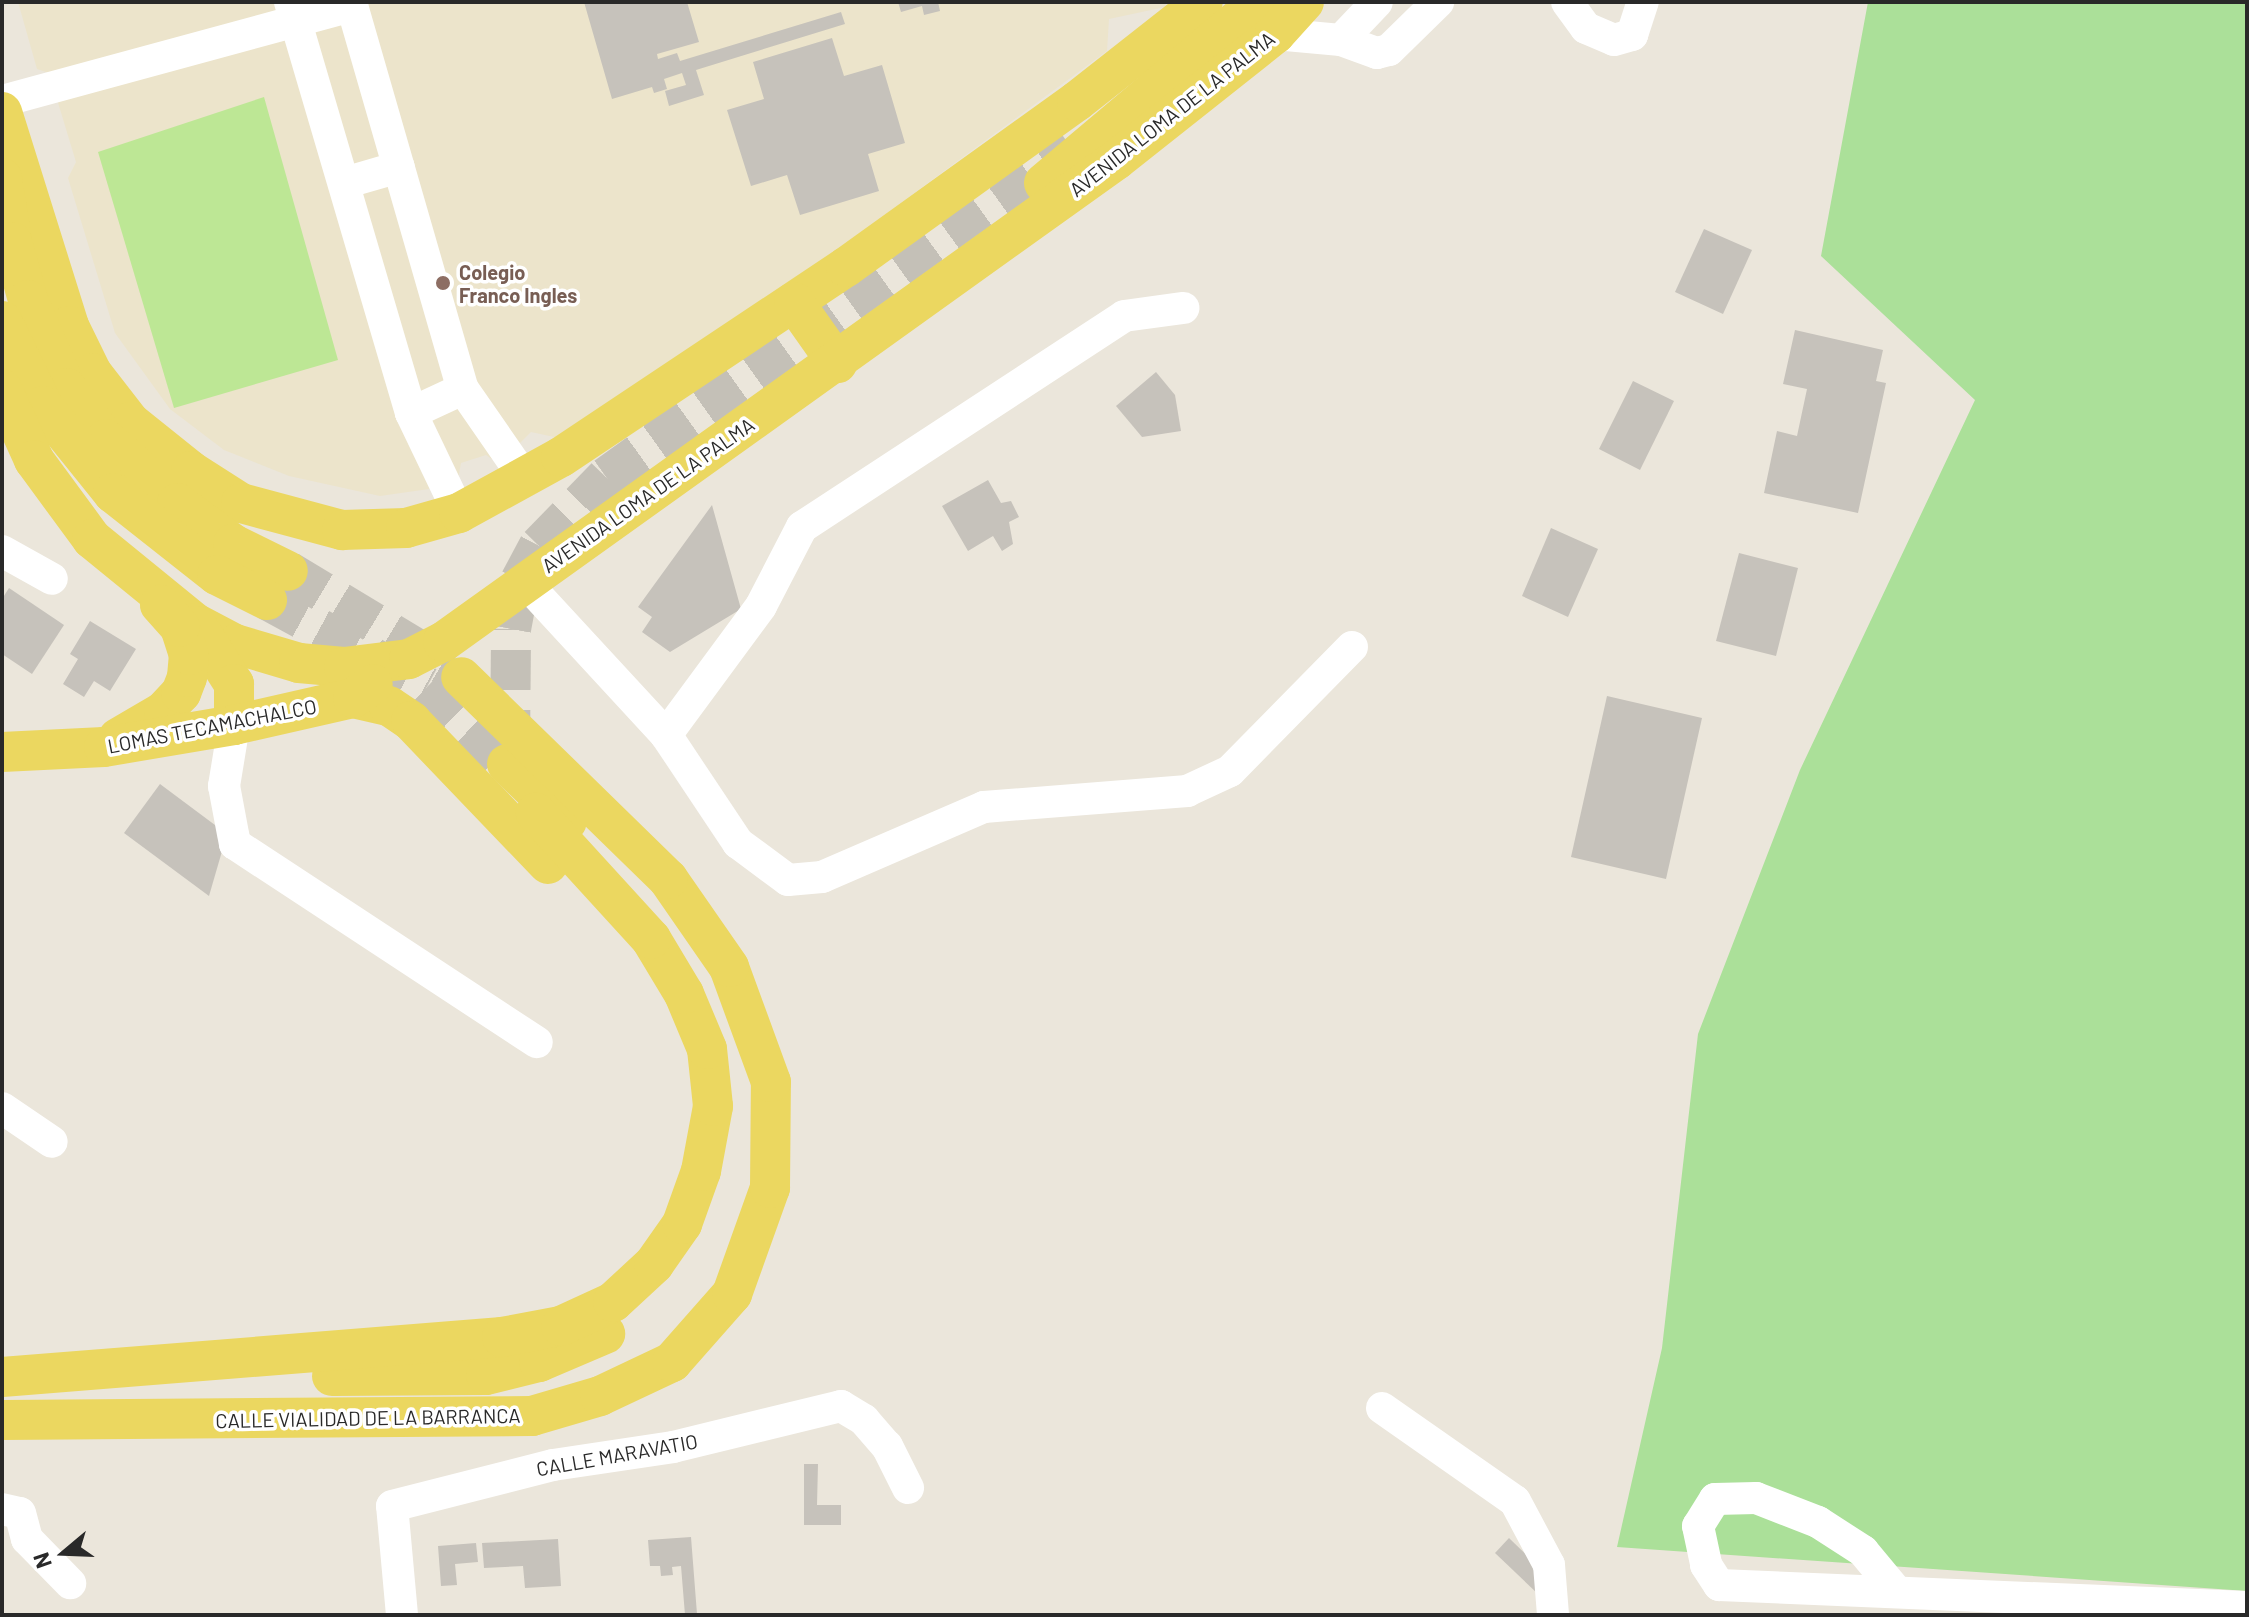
<!DOCTYPE html>
<style>
body{margin:0}
#map{position:relative;width:2249px;height:1617px;overflow:hidden;background:#ebe6db;font-family:Barlow,sans-serif}
div>[style]{position:absolute}
.education>*{inset:0;background:#ece4cb}
.green>*{inset:0;background:#abe099}
.pitch>*{inset:0;background:#bde795}
.building>*{inset:0;background:#c6c2bb}
.major-tunnel>*{height:40px;margin-top:-20px;transform-origin:0;background:repeating-linear-gradient(90deg,#c4c0b7 0 40px,transparent 0 60px)}
.minor>*{height:32px;margin:-16px;padding:0 16px;transform-origin:16px;border-radius:16px;background:#fff}
.major>*{height:40px;margin:-20px;padding:0 20px;transform-origin:20px;border-radius:20px;background:#ebd760}
.dots>*{width:22px;height:22px;translate:-50% -50%;box-sizing:border-box;border:4px solid #fff;border-radius:50%}
span{translate:-50% -50%;white-space:nowrap;text-align:center;line-height:1.15;-webkit-text-stroke:7px #fff;paint-order:stroke}
.street-label{font-size:20px;color:#292929}
.education-label{font-size:20px;color:#785e54;font-weight:700}
.left{translate:0 -50%;text-align:left}
.frame{position:absolute;inset:0;border:4px solid #292929;pointer-events:none}
.north{position:absolute;left:24px;top:1513px;width:80px;height:80px;-webkit-text-stroke:6px #fff;paint-order:stroke;rotate:251deg;font-size:22px;font-weight:700;line-height:32px;text-align:center;color:#292929}
.north::after{content:'';display:block;margin:auto;width:28px;height:36px;background:#292929;clip-path:polygon(50% 0,100% 100%,50% 72%,0 100%)}
</style>
<div id="map">
<div class="education">
<div style="clip-path:polygon(18px 2px,1166px 2px,1165px 7px,1109px 19px,1107px 51px,860px 233px,559px 438px,531px 432px,499px 464px,486px 455px,461px 463px,457px 485px,380px 496px,289px 476px,224px 450px,170px 409px,115px 333px,68px 178px,76px 162px,49px 73px,37px 69px)"></div>
</div>
<div class="green">
<div style="clip-path:polygon(1868px 2px,2247px 2px,2247px 1591px,1617px 1547px,1662px 1348px,1698px 1034px,1800px 770px,1975px 400px,1821px 256px)"></div>
</div>
<div class="pitch">
<div style="clip-path:polygon(264px 97px,338px 360px,174px 408px,98px 152px)"></div>
</div>
<div class="building">
<div style="clip-path:polygon(584px 2px,687px 2px,699px 42px,657px 54px,658px 59px,677px 53px,680px 61px,841px 12px,845px 24px,696px 70px,704px 95px,669px 106px,665px 91px,686px 85px,682px 73px,664px 79px,667px 89px,654px 93px,652px 87px,612px 99px)"></div>
<div style="clip-path:polygon(898px 2px,938px 2px,940px 11px,924px 15px,922px 6px,901px 12px)"></div>
<div style="clip-path:polygon(832px 38px,844px 76px,882px 65px,905px 143px,868px 154px,879px 191px,800px 215px,787px 175px,751px 186px,727px 110px,764px 99px,753px 62px)"></div>
<div style="clip-path:polygon(1704px 229px,1752px 250px,1723px 314px,1675px 292px)"></div>
<div style="clip-path:polygon(1795px 330px,1883px 350px,1876px 381px,1886px 383px,1858px 513px,1764px 493px,1777px 431px,1797px 436px,1807px 389px,1783px 384px)"></div>
<div style="clip-path:polygon(1156px 372px,1175px 395px,1181px 431px,1142px 437px,1116px 406px)"></div>
<div style="clip-path:polygon(1633px 381px,1674px 401px,1640px 470px,1599px 449px)"></div>
<div style="clip-path:polygon(988px 480px,1001px 503px,1011px 501px,1019px 517px,1009px 522px,1013px 544px,1002px 551px,993px 536px,968px 551px,942px 506px)"></div>
<div style="clip-path:polygon(712px 505px,741px 609px,670px 652px,642px 632px,652px 617px,638px 607px)"></div>
<div style="clip-path:polygon(1551px 528px,1598px 549px,1568px 617px,1522px 596px)"></div>
<div style="clip-path:polygon(1739px 553px,1798px 568px,1776px 656px,1716px 641px)"></div>
<div style="clip-path:polygon(9px 588px,64px 625px,32px 674px,2px 654px,2px 599px)"></div>
<div style="clip-path:polygon(90px 621px,136px 649px,110px 691px,94px 681px,84px 697px,63px 684px,78px 659px,70px 654px)"></div>
<div style="clip-path:polygon(1607px 696px,1702px 718px,1666px 879px,1571px 857px)"></div>
<div style="clip-path:polygon(160px 784px,227px 834px,209px 896px,124px 833px)"></div>
<div style="clip-path:polygon(804px 1464px,818px 1464px,817px 1505px,841px 1505px,841px 1525px,804px 1525px)"></div>
<div style="clip-path:polygon(691px 1537px,697px 1614px,685px 1615px,681px 1566px,672px 1567px,673px 1575px,661px 1576px,660px 1566px,650px 1566px,648px 1540px)"></div>
<div style="clip-path:polygon(1509px 1538px,1553px 1581px,1539px 1595px,1495px 1553px)"></div>
<div style="clip-path:polygon(558px 1539px,561px 1586px,525px 1588px,523px 1566px,484px 1568px,482px 1543px)"></div>
<div style="clip-path:polygon(476px 1543px,478px 1562px,455px 1564px,457px 1585px,441px 1586px,438px 1546px)"></div>
</div>
<div class="major-tunnel">
<div style="left:288px;top:571px;width:188px;rotate:31.1deg"></div>
<div style="left:267px;top:600px;width:182px;rotate:28.5deg"></div>
<div style="left:427px;top:687px;width:111px;rotate:43.9deg"></div>
<div style="left:510px;top:750px;width:121px;rotate:-89.5deg"></div>
<div style="left:511px;top:629px;width:49px;rotate:-79.4deg"></div>
<div style="left:520px;top:581px;width:40px;rotate:-62deg"></div>
<div style="left:539px;top:546px;width:96px;rotate:-45.8deg"></div>
<div style="left:606px;top:477px;width:570px;rotate:-35.64deg"></div>
</div>
<div class="minor">
<div style="left:290px;top:2px;width:428px;rotate:73.6deg"></div>
<div style="left:411px;top:413px;width:111px;rotate:64.4deg"></div>
<div style="left:351px;top:2px;width:403px;rotate:73.9deg"></div>
<div style="left:463px;top:389px;width:111px;rotate:55.3deg"></div>
<div style="left:1567px;top:2px;width:32px;rotate:54deg"></div>
<div style="left:1586px;top:28px;width:30px;rotate:23deg"></div>
<div style="left:1614px;top:40px;width:19px;rotate:-16deg"></div>
<div style="left:1632px;top:35px;width:35px;rotate:-72deg"></div>
<div style="left:1275px;top:34px;width:66px;rotate:5.2deg"></div>
<div style="left:1341px;top:40px;width:38px;rotate:20deg"></div>
<div style="left:1377px;top:53px;width:12px;rotate:-14deg"></div>
<div style="left:1389px;top:50px;width:69px;rotate:-44.4deg"></div>
<div style="left:1341px;top:40px;width:52px;rotate:-46.5deg"></div>
<div style="left:2px;top:101px;width:363px;rotate:-15.2deg"></div>
<div style="left:344px;top:183px;width:57px;rotate:-16.2deg"></div>
<div style="left:411px;top:413px;width:57px;rotate:-24.8deg"></div>
<div style="left:2px;top:551px;width:57px;rotate:29.2deg"></div>
<div style="left:524px;top:581px;width:209px;rotate:47.3deg"></div>
<div style="left:666px;top:735px;width:130px;rotate:56.3deg"></div>
<div style="left:738px;top:843px;width:62px;rotate:36.5deg"></div>
<div style="left:788px;top:880px;width:34px;rotate:-5deg"></div>
<div style="left:822px;top:877px;width:176px;rotate:-23.4deg"></div>
<div style="left:984px;top:807px;width:204px;rotate:-4.5deg"></div>
<div style="left:1187px;top:791px;width:47px;rotate:-24.9deg"></div>
<div style="left:1230px;top:771px;width:174px;rotate:-45.5deg"></div>
<div style="left:234px;top:725px;width:62px;rotate:99.3deg"></div>
<div style="left:224px;top:786px;width:59px;rotate:79.3deg"></div>
<div style="left:235px;top:844px;width:361px;rotate:33.3deg"></div>
<div style="left:666px;top:735px;width:160px;rotate:-53.6deg"></div>
<div style="left:761px;top:606px;width:89px;rotate:-62.6deg"></div>
<div style="left:802px;top:527px;width:385px;rotate:-33.2deg"></div>
<div style="left:1124px;top:316px;width:60px;rotate:-7.7deg"></div>
<div style="left:2px;top:1108px;width:60px;rotate:34.2deg"></div>
<div style="left:1382px;top:1408px;width:162px;rotate:35deg"></div>
<div style="left:1515px;top:1501px;width:72px;rotate:62deg"></div>
<div style="left:1549px;top:1565px;width:50px;rotate:85.4deg"></div>
<div style="left:2px;top:1509px;width:18px;rotate:13deg"></div>
<div style="left:20px;top:1513px;width:27px;rotate:75deg"></div>
<div style="left:27px;top:1539px;width:62px;rotate:45.7deg"></div>
<div style="left:1897px;top:1592px;width:53px;rotate:-129.7deg"></div>
<div style="left:1863px;top:1551px;width:54px;rotate:-147.2deg"></div>
<div style="left:1818px;top:1522px;width:66px;rotate:-158.8deg"></div>
<div style="left:1756px;top:1498px;width:41px;rotate:178.6deg"></div>
<div style="left:1715px;top:1499px;width:32px;rotate:122deg"></div>
<div style="left:1698px;top:1526px;width:40px;rotate:78deg"></div>
<div style="left:1706px;top:1565px;width:24px;rotate:57deg"></div>
<div style="left:1719px;top:1585px;width:528px;rotate:2.39deg"></div>
<div style="left:402px;top:1615px;width:109px;rotate:-95.2deg"></div>
<div style="left:392px;top:1506px;width:166px;rotate:-14.3deg"></div>
<div style="left:553px;top:1465px;width:121px;rotate:-8.5deg"></div>
<div style="left:673px;top:1447px;width:173px;rotate:-13.7deg"></div>
<div style="left:841px;top:1406px;width:27px;rotate:31deg"></div>
<div style="left:864px;top:1420px;width:35px;rotate:49deg"></div>
<div style="left:887px;top:1446px;width:47px;rotate:63.4deg"></div>
</div>
<div class="major">
<div style="left:2px;top:112px;width:224px;rotate:72.6deg"></div>
<div style="left:69px;top:326px;width:52px;rotate:63.9deg"></div>
<div style="left:92px;top:373px;width:62px;rotate:52.2deg"></div>
<div style="left:130px;top:422px;width:78px;rotate:38.8deg"></div>
<div style="left:191px;top:471px;width:59px;rotate:32.6deg"></div>
<div style="left:241px;top:503px;width:105px;rotate:15deg"></div>
<div style="left:342px;top:530px;width:64px;rotate:-1.8deg"></div>
<div style="left:406px;top:528px;width:55px;rotate:-15.8deg"></div>
<div style="left:459px;top:513px;width:116px;rotate:-28.8deg"></div>
<div style="left:561px;top:457px;width:343px;rotate:-33.7deg"></div>
<div style="left:846px;top:267px;width:284px;rotate:-35.7deg"></div>
<div style="left:1077px;top:101px;width:160px;rotate:-38.2deg"></div>
<div style="left:2px;top:178px;width:65px;rotate:81.1deg"></div>
<div style="left:12px;top:242px;width:60px;rotate:74.6deg"></div>
<div style="left:28px;top:300px;width:96px;rotate:66.6deg"></div>
<div style="left:66px;top:388px;width:65px;rotate:51.9deg"></div>
<div style="left:106px;top:439px;width:96px;rotate:42deg"></div>
<div style="left:177px;top:503px;width:69px;rotate:36.2deg"></div>
<div style="left:233px;top:544px;width:61px;rotate:26.1deg"></div>
<div style="left:1044px;top:183px;width:281px;rotate:-40.1deg"></div>
<div style="left:794px;top:302px;width:75px;rotate:54.8deg"></div>
<div style="left:2px;top:321px;width:94px;rotate:64.2deg"></div>
<div style="left:43px;top:406px;width:112px;rotate:51.2deg"></div>
<div style="left:113px;top:493px;width:132px;rotate:38.3deg"></div>
<div style="left:217px;top:575px;width:56px;rotate:26.6deg"></div>
<div style="left:2px;top:389px;width:78px;rotate:65.7deg"></div>
<div style="left:34px;top:460px;width:98px;rotate:53.7deg"></div>
<div style="left:92px;top:539px;width:133px;rotate:39.2deg"></div>
<div style="left:195px;top:623px;width:45px;rotate:27.7deg"></div>
<div style="left:235px;top:644px;width:67px;rotate:16.5deg"></div>
<div style="left:299px;top:663px;width:45px;rotate:5.1deg"></div>
<div style="left:344px;top:667px;width:65px;rotate:-7deg"></div>
<div style="left:409px;top:659px;width:38px;rotate:-27deg"></div>
<div style="left:443px;top:642px;width:828px;rotate:-35.61deg"></div>
<div style="left:1116px;top:160px;width:203px;rotate:-38.4deg"></div>
<div style="left:1275px;top:34px;width:43px;rotate:-47.8deg"></div>
<div style="left:197px;top:626px;width:69px;rotate:57.5deg"></div>
<div style="left:234px;top:684px;width:41px;rotate:90deg"></div>
<div style="left:353px;top:698px;width:37px;rotate:13deg"></div>
<div style="left:389px;top:706px;width:27px;rotate:34deg"></div>
<div style="left:411px;top:721px;width:198px;rotate:46.2deg"></div>
<div style="left:118px;top:738px;width:53px;rotate:-30.4deg"></div>
<div style="left:164px;top:711px;width:25px;rotate:-47deg"></div>
<div style="left:181px;top:693px;width:17px;rotate:-69deg"></div>
<div style="left:187px;top:677px;width:22px;rotate:-85deg"></div>
<div style="left:189px;top:655px;width:29px;rotate:-108deg"></div>
<div style="left:180px;top:627px;width:30px;rotate:-132deg"></div>
<div style="left:2px;top:752px;width:102px;rotate:-2.8deg"></div>
<div style="left:104px;top:747px;width:132px;rotate:-9.6deg"></div>
<div style="left:234px;top:725px;width:122px;rotate:-12.8deg"></div>
<div style="left:353px;top:698px;width:24px;rotate:-35deg"></div>
<div style="left:507px;top:764px;width:83px;rotate:44deg"></div>
<div style="left:332px;top:1376px;width:154px;rotate:-0.4deg"></div>
<div style="left:486px;top:1375px;width:55px;rotate:-13.8deg"></div>
<div style="left:539px;top:1362px;width:72px;rotate:-23deg"></div>
<div style="left:2px;top:1377px;width:502px;rotate:-4.57deg"></div>
<div style="left:502px;top:1337px;width:60px;rotate:-10.6deg"></div>
<div style="left:561px;top:1326px;width:57px;rotate:-24.8deg"></div>
<div style="left:613px;top:1302px;width:56px;rotate:-42.8deg"></div>
<div style="left:654px;top:1264px;width:49px;rotate:-55deg"></div>
<div style="left:682px;top:1224px;width:56px;rotate:-70.3deg"></div>
<div style="left:701px;top:1171px;width:66px;rotate:-79.5deg"></div>
<div style="left:713px;top:1106px;width:57px;rotate:-96deg"></div>
<div style="left:707px;top:1049px;width:60px;rotate:-112.7deg"></div>
<div style="left:684px;top:994px;width:64px;rotate:-121deg"></div>
<div style="left:651px;top:939px;width:171px;rotate:-132.4deg"></div>
<div style="left:2px;top:1420px;width:530px;rotate:-0.43deg"></div>
<div style="left:532px;top:1416px;width:71px;rotate:-16.4deg"></div>
<div style="left:600px;top:1396px;width:80px;rotate:-25.3deg"></div>
<div style="left:672px;top:1362px;width:91px;rotate:-48.6deg"></div>
<div style="left:732px;top:1294px;width:113px;rotate:-70.3deg"></div>
<div style="left:770px;top:1188px;width:106px;rotate:-89.5deg"></div>
<div style="left:771px;top:1082px;width:122px;rotate:-110.1deg"></div>
<div style="left:729px;top:967px;width:107px;rotate:-124.7deg"></div>
<div style="left:668px;top:879px;width:289px;rotate:-135.7deg"></div>
</div>
<div class="dots">
<div style="left:443px;top:283px;background:#8d6e63"></div>
</div>
<div class="street-label">
<span style="left:1172px;top:114px;rotate:-38deg">AVENIDA LOMA DE LA PALMA</span>
<span style="left:648px;top:495px;rotate:-35deg">AVENIDA LOMA DE LA PALMA</span>
<span style="left:212px;top:726px;rotate:-11deg">LOMAS TECAMACHALCO</span>
<span style="left:368px;top:1418px;rotate:-1deg">CALLE VIALIDAD DE LA BARRANCA</span>
<span style="left:617px;top:1455px;rotate:-10deg">CALLE MARAVATIO</span>
</div>
<div class="education-label">
<span class="left" style="left:459px;top:284px">Colegio<br>Franco Ingles</span>
</div>
<div class="frame"></div>
<div class="north">N</div>
</div>
